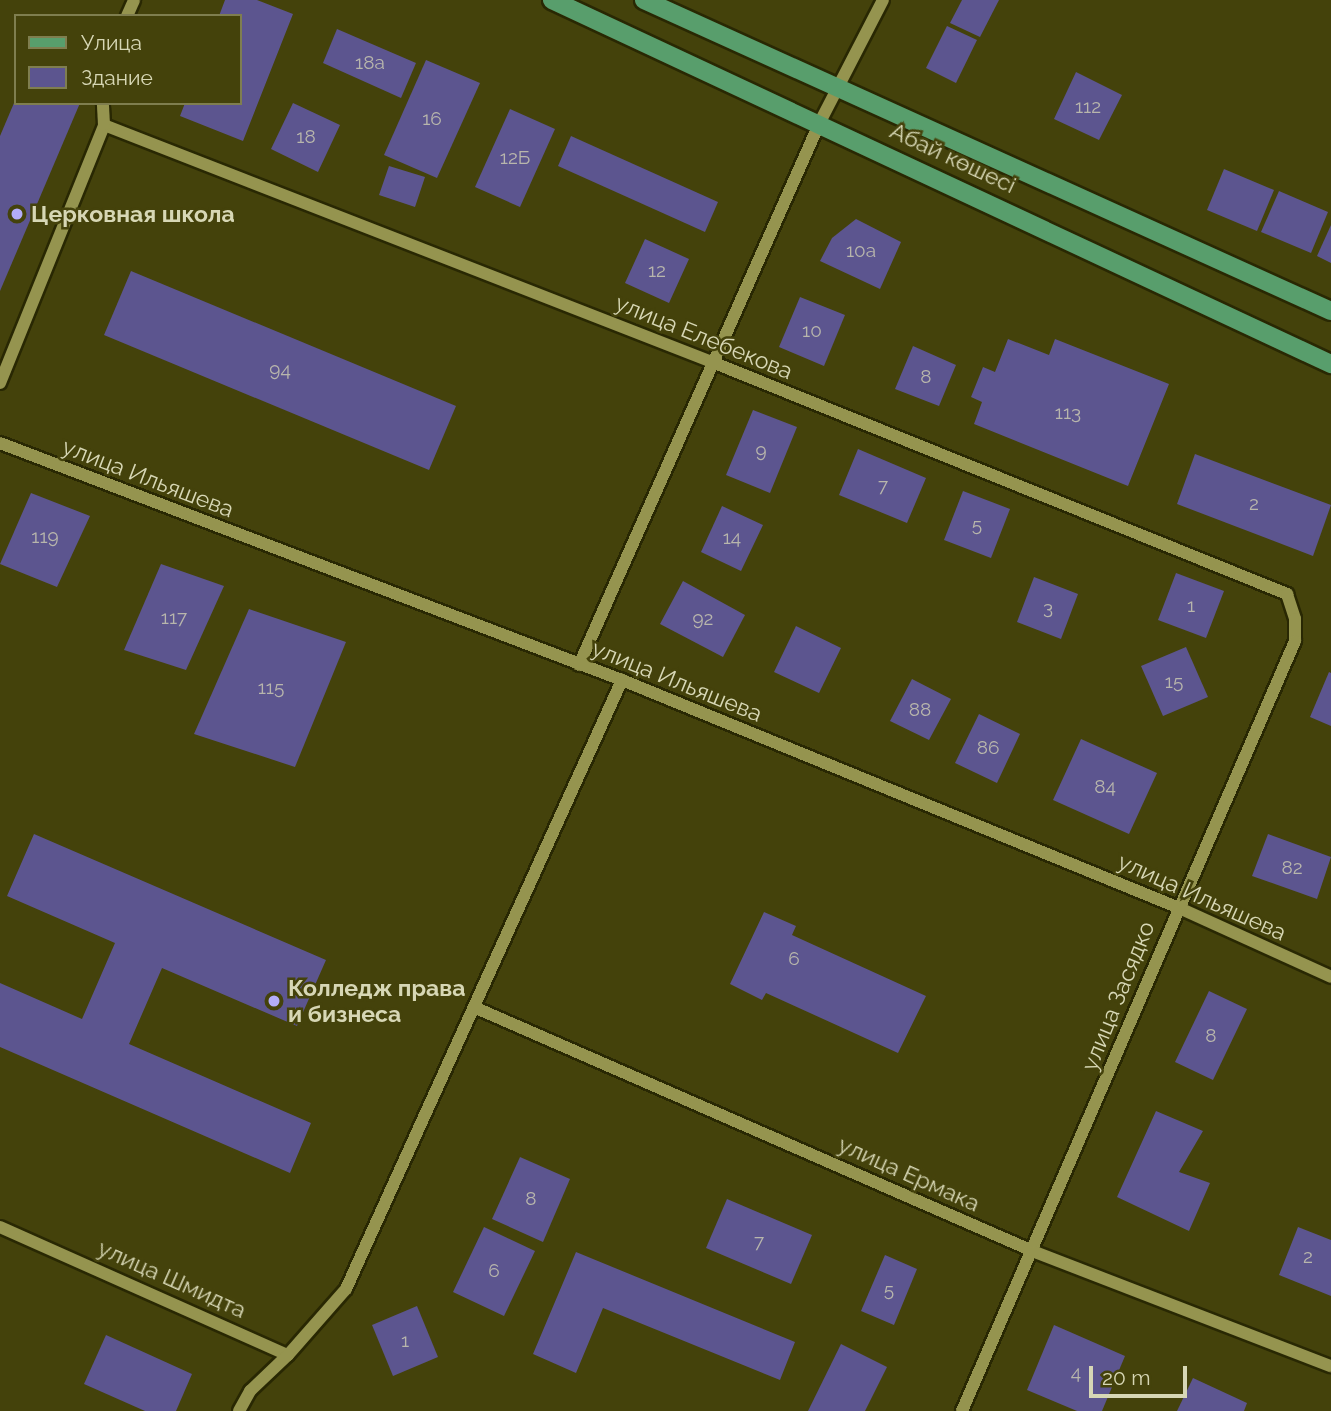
<!DOCTYPE html>
<meta charset="utf-8">
<style>
body{margin:0}
#map{position:relative;width:1331px;height:1411px;overflow:hidden;background:#44420b;font-family:Raleway,sans-serif}
div>[style]{position:absolute}
.building>*{inset:0;background:#5c558f}
.roads{filter:drop-shadow(2px 0 #292803) drop-shadow(-2px 0 #292803) drop-shadow(0 2px #292803) drop-shadow(0 -2px #292803)}
.minor>*{height:12px;margin:-6px;padding:0 6px;transform-origin:6px;border-radius:6px;background:#95944f}
.major>*{height:18px;margin:-9px;padding:0 9px;transform-origin:9px;border-radius:9px;background:#589e6c}
.dots>*{width:19px;height:19px;translate:-50% -50%;box-sizing:border-box;border:4px solid #44420b;border-radius:50%}
span{translate:-50% -50%;white-space:nowrap;text-align:center;line-height:1.15;-webkit-text-stroke:5px #44420b;paint-order:stroke}
.number-label{font-size:19px;color:#b8b6ac}
.number-label span{-webkit-text-stroke-width:0}
.street-label{font-size:23px;color:#d7d7b5}
.poi-label{font-size:23px;color:#d7d7b5;font-weight:700}
.left{translate:0 -50%;text-align:left}
.legend{position:absolute;left:14px;top:14px;width:228px;height:91px;box-sizing:border-box;background:#44420b;border:2px solid #7f7e4f;margin:0;padding:9px 12px;list-style:none;font-size:21px;color:#d7d7b5}
.legend li{display:flex;align-items:center;gap:14px;height:35px}
.legend b{width:35px;border:2px solid #7f7e4f}
.scale{position:absolute;left:1089px;top:1366px;width:98px;height:32px;box-sizing:border-box;border:4px solid #d7d7b5;border-top:0;padding-left:9px;font-size:21px;line-height:24px;white-space:nowrap;color:#d7d7b5;-webkit-text-stroke:5px #44420b;paint-order:stroke}
</style>
<div id="map">
<div class="building">
<div style="clip-path:polygon(225px 0,257px 0,293px 14px,243px 141px,180px 116px,185px 103px,240px 103px,240px 16px,219px 16px)"></div>
<div style="clip-path:polygon(962px 0,999px 0,980px 37px,950px 23px)"></div>
<div style="clip-path:polygon(947px 26px,977px 40px,956px 83px,926px 68px)"></div>
<div style="clip-path:polygon(337px 29px,416px 63px,401px 98px,323px 63px)"></div>
<div style="clip-path:polygon(426px 60px,480px 83px,437px 178px,384px 155px)"></div>
<div style="clip-path:polygon(1076px 72px,1122px 95px,1099px 140px,1054px 119px)"></div>
<div style="clip-path:polygon(14px 103px,80px 103px,0 291px,0 136px)"></div>
<div style="clip-path:polygon(293px 103px,340px 125px,318px 172px,271px 149px)"></div>
<div style="clip-path:polygon(510px 109px,555px 129px,520px 207px,475px 187px)"></div>
<div style="clip-path:polygon(571px 136px,718px 202px,705px 232px,558px 166px)"></div>
<div style="clip-path:polygon(389px 166px,425px 177px,415px 207px,379px 195px)"></div>
<div style="clip-path:polygon(1224px 169px,1274px 190px,1257px 231px,1207px 210px)"></div>
<div style="clip-path:polygon(1279px 191px,1328px 212px,1311px 253px,1261px 232px)"></div>
<div style="clip-path:polygon(856px 219px,901px 242px,880px 289px,820px 261px,832px 238px)"></div>
<div style="clip-path:polygon(1331px 225px,1331px 263px,1317px 256px)"></div>
<div style="clip-path:polygon(645px 239px,689px 259px,669px 303px,625px 283px)"></div>
<div style="clip-path:polygon(131px 271px,456px 406px,429px 470px,104px 335px)"></div>
<div style="clip-path:polygon(800px 297px,845px 315px,824px 366px,779px 347px)"></div>
<div style="clip-path:polygon(1008px 339px,1049px 355px,1055px 339px,1169px 384px,1128px 486px,974px 424px,982px 402px,971px 397px,983px 367px,995px 372px)"></div>
<div style="clip-path:polygon(913px 346px,956px 365px,939px 406px,895px 389px)"></div>
<div style="clip-path:polygon(753px 410px,797px 427px,770px 493px,726px 475px)"></div>
<div style="clip-path:polygon(858px 449px,926px 478px,907px 523px,839px 495px)"></div>
<div style="clip-path:polygon(1195px 454px,1331px 505px,1313px 556px,1177px 504px)"></div>
<div style="clip-path:polygon(963px 491px,1010px 509px,991px 558px,944px 540px)"></div>
<div style="clip-path:polygon(31px 493px,90px 516px,57px 587px,0 564px)"></div>
<div style="clip-path:polygon(722px 506px,763px 525px,741px 571px,701px 552px)"></div>
<div style="clip-path:polygon(161px 564px,224px 586px,186px 670px,124px 650px)"></div>
<div style="clip-path:polygon(1176px 573px,1224px 591px,1206px 638px,1158px 620px)"></div>
<div style="clip-path:polygon(1034px 577px,1078px 594px,1061px 639px,1017px 622px)"></div>
<div style="clip-path:polygon(683px 581px,745px 615px,723px 657px,660px 624px)"></div>
<div style="clip-path:polygon(249px 609px,346px 642px,295px 767px,194px 734px)"></div>
<div style="clip-path:polygon(796px 626px,841px 648px,819px 693px,774px 672px)"></div>
<div style="clip-path:polygon(1186px 647px,1208px 697px,1163px 716px,1141px 666px)"></div>
<div style="clip-path:polygon(1329px 672px,1331px 673px,1331px 726px,1310px 717px)"></div>
<div style="clip-path:polygon(912px 679px,951px 699px,929px 740px,890px 721px)"></div>
<div style="clip-path:polygon(979px 714px,1020px 734px,997px 783px,955px 763px)"></div>
<div style="clip-path:polygon(1081px 739px,1157px 773px,1129px 834px,1053px 800px)"></div>
<div style="clip-path:polygon(34px 834px,326px 960px,297px 1026px,162px 968px,129px 1044px,311px 1123px,290px 1173px,0 1047px,0 983px,82px 1019px,115px 943px,7px 896px)"></div>
<div style="clip-path:polygon(1268px 834px,1331px 857px,1317px 899px,1252px 876px)"></div>
<div style="clip-path:polygon(764px 912px,796px 926px,792px 935px,926px 996px,898px 1053px,766px 993px,762px 1000px,730px 984px)"></div>
<div style="clip-path:polygon(1209px 991px,1247px 1009px,1213px 1080px,1175px 1062px)"></div>
<div style="clip-path:polygon(1156px 1111px,1203px 1131px,1179px 1172px,1210px 1183px,1189px 1231px,1117px 1197px)"></div>
<div style="clip-path:polygon(520px 1157px,570px 1179px,543px 1242px,492px 1219px)"></div>
<div style="clip-path:polygon(727px 1199px,812px 1235px,791px 1284px,706px 1248px)"></div>
<div style="clip-path:polygon(484px 1227px,535px 1251px,504px 1316px,453px 1292px)"></div>
<div style="clip-path:polygon(1298px 1227px,1331px 1240px,1331px 1296px,1279px 1275px)"></div>
<div style="clip-path:polygon(576px 1252px,795px 1342px,780px 1380px,603px 1308px,576px 1373px,533px 1354px)"></div>
<div style="clip-path:polygon(885px 1255px,917px 1269px,894px 1325px,861px 1311px)"></div>
<div style="clip-path:polygon(417px 1306px,438px 1357px,393px 1376px,372px 1325px)"></div>
<div style="clip-path:polygon(1054px 1325px,1125px 1356px,1102px 1411px,1077px 1411px,1027px 1390px)"></div>
<div style="clip-path:polygon(106px 1335px,192px 1374px,176px 1411px,145px 1411px,84px 1384px)"></div>
<div style="clip-path:polygon(841px 1344px,887px 1367px,865px 1411px,808px 1411px)"></div>
<div style="clip-path:polygon(1193px 1378px,1247px 1403px,1244px 1411px,1177px 1411px)"></div>
</div>
<div class="roads">
<div class="minor">
<div style="left:127px;top:16px;width:17px;rotate:-66deg"></div>
<div style="left:104px;top:125px;width:658px;rotate:21.3deg"></div>
<div style="left:717px;top:364px;width:615px;rotate:21.97deg"></div>
<div style="left:1287px;top:594px;width:26px;rotate:72deg"></div>
<div style="left:1295px;top:619px;width:22px;rotate:90deg"></div>
<div style="left:1295px;top:641px;width:839px;rotate:113.39deg"></div>
<div style="left:0;top:383px;width:278px;rotate:-68deg"></div>
<div style="left:104px;top:125px;width:22px;rotate:-93deg"></div>
<div style="left:0;top:443px;width:666px;rotate:20.86deg"></div>
<div style="left:622px;top:680px;width:600px;rotate:22.25deg"></div>
<div style="left:1177px;top:907px;width:169px;rotate:24.4deg"></div>
<div style="left:579px;top:665px;width:594px;rotate:-66.07deg"></div>
<div style="left:820px;top:122px;width:137px;rotate:-62.7deg"></div>
<div style="left:476px;top:1008px;width:610px;rotate:23.58deg"></div>
<div style="left:1035px;top:1252px;width:317px;rotate:21.1deg"></div>
<div style="left:0;top:1227px;width:315px;rotate:24deg"></div>
<div style="left:288px;top:1355px;width:88px;rotate:-48.7deg"></div>
<div style="left:346px;top:1289px;width:669px;rotate:-65.62deg"></div>
<div style="left:239px;top:1411px;width:23px;rotate:-61deg"></div>
<div style="left:250px;top:1391px;width:52px;rotate:-43.5deg"></div>
</div>
<div class="major">
<div style="left:552px;top:0;width:860px;rotate:25.05deg"></div>
<div style="left:644px;top:0;width:754px;rotate:24.36deg"></div>
</div>
</div>
<div class="dots">
<div style="left:17px;top:214px;background:#b3adf9"></div>
<div style="left:274px;top:1001px;background:#b3adf9"></div>
</div>
<div class="number-label">
<span style="left:370px;top:63px">18а</span>
<span style="left:1088px;top:107px">112</span>
<span style="left:432px;top:119px">16</span>
<span style="left:306px;top:137px">18</span>
<span style="left:515px;top:158px">12Б</span>
<span style="left:861px;top:251px">10а</span>
<span style="left:657px;top:271px">12</span>
<span style="left:812px;top:331px">10</span>
<span style="left:280px;top:370px">94</span>
<span style="left:926px;top:377px">8</span>
<span style="left:1068px;top:413px">113</span>
<span style="left:761px;top:451px">9</span>
<span style="left:883px;top:486px">7</span>
<span style="left:1254px;top:504px">2</span>
<span style="left:977px;top:525px">5</span>
<span style="left:45px;top:537px">119</span>
<span style="left:732px;top:538px">14</span>
<span style="left:1191px;top:606px">1</span>
<span style="left:1048px;top:608px">3</span>
<span style="left:174px;top:618px">117</span>
<span style="left:703px;top:619px">92</span>
<span style="left:1174px;top:682px">15</span>
<span style="left:271px;top:688px">115</span>
<span style="left:920px;top:710px">88</span>
<span style="left:988px;top:748px">86</span>
<span style="left:1105px;top:787px">84</span>
<span style="left:1292px;top:868px">82</span>
<span style="left:794px;top:959px">6</span>
<span style="left:1211px;top:1036px">8</span>
<span style="left:531px;top:1199px">8</span>
<span style="left:759px;top:1242px">7</span>
<span style="left:1308px;top:1257px">2</span>
<span style="left:494px;top:1271px">6</span>
<span style="left:889px;top:1290px">5</span>
<span style="left:405px;top:1341px">1</span>
<span style="left:1076px;top:1373px">4</span>
</div>
<div class="street-label">
<span style="left:953px;top:158px;rotate:25deg">Абай көшесі</span>
<span style="left:704px;top:337px;rotate:22deg">улица Елебекова</span>
<span style="left:148px;top:478px;rotate:21deg">улица Ильяшева</span>
<span style="left:677px;top:681px;rotate:22deg">улица Ильяшева</span>
<span style="left:1202px;top:897px;rotate:24deg">улица Ильяшева</span>
<span style="left:1118px;top:996px;rotate:-68deg">улица Засядко</span>
<span style="left:909px;top:1174px;rotate:24deg">улица Ермака</span>
<span style="left:172px;top:1279px;rotate:24deg">улица Шмидта</span>
</div>
<div class="poi-label">
<span class="left" style="left:31px;top:214px">Церковная школа</span>
<span class="left" style="left:288px;top:1001px">Колледж права<br>и бизнеса</span>
</div>
<ul class="legend">
<li><b style="height:9px;background:#589e6c"></b>Улица</li>
<li><b style="height:19px;background:#5c558f"></b>Здание</li>
</ul>
<div class="scale">20 m</div>
</div>
